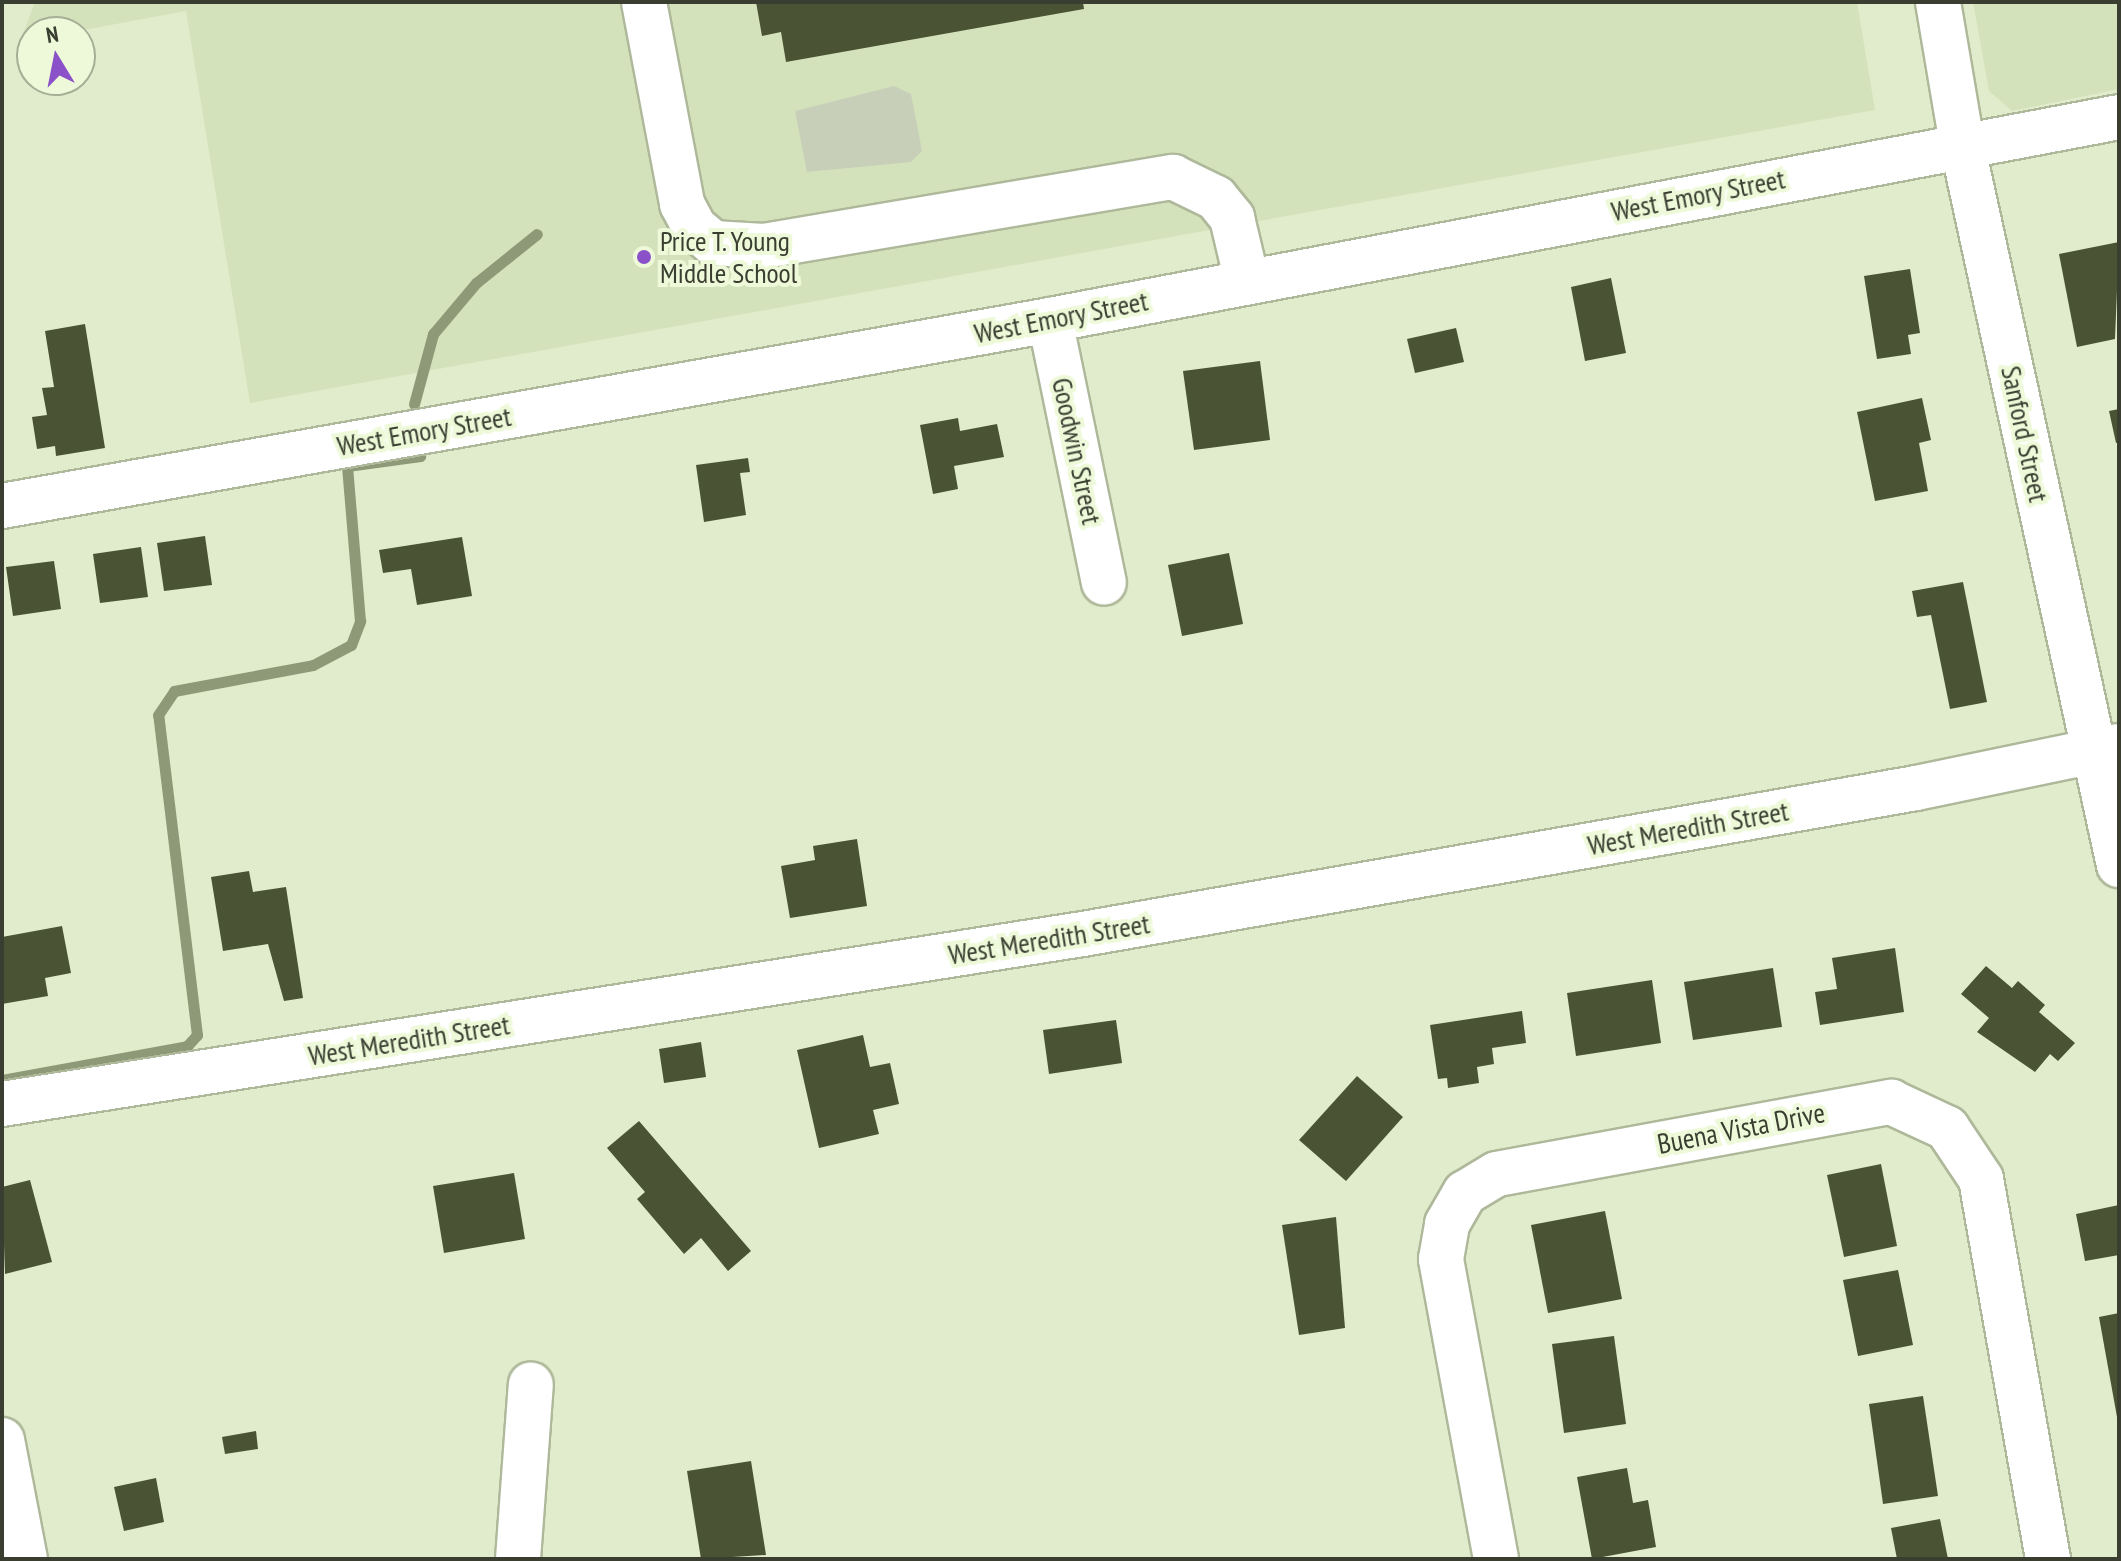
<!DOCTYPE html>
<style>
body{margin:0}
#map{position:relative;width:2121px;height:1561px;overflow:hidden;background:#e1eccc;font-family:"PT Sans Narrow",sans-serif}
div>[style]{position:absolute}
.built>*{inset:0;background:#d4e2bb}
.green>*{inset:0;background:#c7cfb9}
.stream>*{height:11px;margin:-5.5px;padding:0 5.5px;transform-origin:5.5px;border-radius:5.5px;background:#8e9977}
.building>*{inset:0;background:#4a5435}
.roads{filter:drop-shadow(2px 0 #aeb89a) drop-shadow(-2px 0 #aeb89a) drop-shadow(0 2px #aeb89a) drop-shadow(0 -2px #aeb89a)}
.minor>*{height:44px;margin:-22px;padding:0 22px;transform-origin:22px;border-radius:22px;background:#fff}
.dots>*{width:22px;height:22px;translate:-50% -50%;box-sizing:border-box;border:4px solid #eef9d9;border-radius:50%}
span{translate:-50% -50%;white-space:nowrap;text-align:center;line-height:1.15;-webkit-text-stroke:8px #eef9d9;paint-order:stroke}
.street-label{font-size:28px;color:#3a3e31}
.poi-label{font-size:28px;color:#3a3e31}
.left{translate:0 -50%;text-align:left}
.frame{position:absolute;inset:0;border:4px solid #3a3e31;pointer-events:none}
.north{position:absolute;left:16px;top:16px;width:80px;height:80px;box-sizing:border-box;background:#eef9d9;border:2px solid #a6ae96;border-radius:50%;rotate:350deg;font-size:22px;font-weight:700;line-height:32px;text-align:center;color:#3a3e31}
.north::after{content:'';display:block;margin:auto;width:28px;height:36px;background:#8a51c8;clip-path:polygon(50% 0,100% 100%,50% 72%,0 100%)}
</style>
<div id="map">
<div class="built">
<div style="clip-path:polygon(35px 2px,1857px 2px,1875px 110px,250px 403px,186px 11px,73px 32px,32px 32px,32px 40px,20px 42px)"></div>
<div style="clip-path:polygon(1973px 2px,2119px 2px,2119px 89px,2012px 111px,1989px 91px)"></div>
</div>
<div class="green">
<div style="clip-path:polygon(894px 86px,911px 94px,922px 151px,911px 162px,807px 172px,795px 111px)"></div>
</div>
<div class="stream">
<div style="left:414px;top:404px;width:73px;rotate:-74.8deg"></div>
<div style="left:433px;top:334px;width:67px;rotate:-49.9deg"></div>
<div style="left:476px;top:283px;width:78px;rotate:-38.8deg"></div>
<div style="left:2px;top:1080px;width:188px;rotate:-10.4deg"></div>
<div style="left:187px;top:1046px;width:15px;rotate:-48deg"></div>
<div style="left:197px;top:1035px;width:322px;rotate:-96.9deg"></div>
<div style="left:158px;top:715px;width:29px;rotate:-56deg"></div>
<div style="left:174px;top:691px;width:141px;rotate:-10.6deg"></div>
<div style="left:313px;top:665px;width:43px;rotate:-27.8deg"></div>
<div style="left:351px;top:645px;width:26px;rotate:-69deg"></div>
<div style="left:360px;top:621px;width:156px;rotate:-94.8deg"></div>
<div style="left:347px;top:466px;width:74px;rotate:-7.8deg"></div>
<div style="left:420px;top:456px;width:6px;rotate:-99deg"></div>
</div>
<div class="building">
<div style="clip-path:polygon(756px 2px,1083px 2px,1084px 9px,786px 62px,781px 32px,762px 36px)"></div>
<div style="clip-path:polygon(2119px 242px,2115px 339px,2077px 347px,2059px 254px)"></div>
<div style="clip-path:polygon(1910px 269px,1920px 333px,1908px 335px,1911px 354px,1877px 359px,1864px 276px)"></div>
<div style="clip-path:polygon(1611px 278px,1626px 353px,1585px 361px,1571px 287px)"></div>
<div style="clip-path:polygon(85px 324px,105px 448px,56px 456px,55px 446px,37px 449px,32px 417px,47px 415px,42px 388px,54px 387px,45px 331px)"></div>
<div style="clip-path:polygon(1456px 328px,1464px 362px,1415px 373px,1407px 339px)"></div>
<div style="clip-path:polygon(1260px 361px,1270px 440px,1194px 450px,1183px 371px)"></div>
<div style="clip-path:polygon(1922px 398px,1931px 440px,1919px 443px,1928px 491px,1875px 501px,1857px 412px)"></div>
<div style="clip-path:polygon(2119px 409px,2119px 442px,2116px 443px,2109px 411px)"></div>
<div style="clip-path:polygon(958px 418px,960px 431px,997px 424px,1004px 457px,954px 466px,958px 489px,933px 494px,920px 425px)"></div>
<div style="clip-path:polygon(748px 458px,750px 472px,740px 473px,746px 515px,704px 522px,696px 465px)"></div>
<div style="clip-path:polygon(205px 536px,212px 585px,164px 591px,157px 543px)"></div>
<div style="clip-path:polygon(462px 537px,472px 596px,417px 605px,411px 569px,383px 573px,379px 550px)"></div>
<div style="clip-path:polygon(141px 547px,148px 597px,100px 603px,93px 554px)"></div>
<div style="clip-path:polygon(1229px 553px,1243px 624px,1182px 636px,1168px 565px)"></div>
<div style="clip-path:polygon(54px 561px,61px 609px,13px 616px,6px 567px)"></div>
<div style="clip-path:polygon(1963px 582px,1987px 702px,1950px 709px,1931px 615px,1917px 617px,1912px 591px)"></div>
<div style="clip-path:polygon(857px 839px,867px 906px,790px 918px,781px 866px,815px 860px,813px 846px)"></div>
<div style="clip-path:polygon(249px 871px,253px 892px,286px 887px,303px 998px,284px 1001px,268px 944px,223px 951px,211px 877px)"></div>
<div style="clip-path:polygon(62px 926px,71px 973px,45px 978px,48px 996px,2px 1004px,2px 937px)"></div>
<div style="clip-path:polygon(1895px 948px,1904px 1012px,1820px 1025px,1815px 992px,1837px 989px,1832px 958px)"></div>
<div style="clip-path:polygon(1986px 966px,2012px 988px,2018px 981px,2045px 1005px,2039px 1012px,2075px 1043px,2058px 1061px,2050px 1054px,2035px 1072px,1977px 1032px,1989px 1018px,1961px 994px)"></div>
<div style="clip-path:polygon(1773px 968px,1782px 1027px,1693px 1040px,1684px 982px)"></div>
<div style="clip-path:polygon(1652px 980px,1661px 1043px,1576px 1056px,1567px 993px)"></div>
<div style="clip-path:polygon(1522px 1011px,1526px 1043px,1492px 1048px,1494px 1064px,1477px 1067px,1479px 1083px,1448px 1088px,1447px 1078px,1438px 1079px,1430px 1025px)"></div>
<div style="clip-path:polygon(1116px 1020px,1122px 1063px,1049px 1074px,1043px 1030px)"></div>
<div style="clip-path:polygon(863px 1035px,870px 1067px,890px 1063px,899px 1104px,873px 1110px,879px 1134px,819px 1148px,797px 1050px)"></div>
<div style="clip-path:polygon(701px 1042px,706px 1077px,664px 1083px,659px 1049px)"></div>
<div style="clip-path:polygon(1357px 1076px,1403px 1117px,1346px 1181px,1299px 1140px)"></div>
<div style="clip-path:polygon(639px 1121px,751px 1251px,728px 1271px,701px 1238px,684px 1254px,637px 1199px,645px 1192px,607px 1148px)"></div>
<div style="clip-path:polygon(1881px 1164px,1897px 1246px,1844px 1257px,1827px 1175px)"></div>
<div style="clip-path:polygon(514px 1173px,525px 1239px,444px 1253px,433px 1186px)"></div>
<div style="clip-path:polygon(30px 1180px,52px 1262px,5px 1274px,2px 1187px)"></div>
<div style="clip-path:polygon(2119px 1205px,2119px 1255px,2085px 1261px,2076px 1214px)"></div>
<div style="clip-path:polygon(1605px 1211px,1622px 1299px,1548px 1313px,1531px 1225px)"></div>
<div style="clip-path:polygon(1336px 1217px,1345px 1328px,1299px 1335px,1282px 1225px)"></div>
<div style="clip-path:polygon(1898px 1270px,1913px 1345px,1858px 1356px,1843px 1280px)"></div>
<div style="clip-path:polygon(2119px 1313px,2119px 1416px,2117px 1417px,2099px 1317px)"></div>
<div style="clip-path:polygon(1614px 1336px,1626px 1424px,1564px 1433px,1552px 1344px)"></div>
<div style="clip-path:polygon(1923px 1396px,1938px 1496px,1883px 1504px,1869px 1404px)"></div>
<div style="clip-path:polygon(256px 1431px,258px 1449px,225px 1454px,222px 1437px)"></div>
<div style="clip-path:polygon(751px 1461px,766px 1555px,701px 1559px,687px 1471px)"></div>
<div style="clip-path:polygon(1627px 1468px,1633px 1503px,1648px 1500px,1656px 1547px,1592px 1559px,1577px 1477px)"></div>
<div style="clip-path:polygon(156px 1478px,164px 1522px,124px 1531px,114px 1487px)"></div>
<div style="clip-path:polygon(1940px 1519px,1948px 1559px,1897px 1559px,1891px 1528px)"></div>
</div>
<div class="roads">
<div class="minor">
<div style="left:644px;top:2px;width:206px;rotate:79.3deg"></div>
<div style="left:682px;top:204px;width:26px;rotate:62deg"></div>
<div style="left:694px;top:227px;width:25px;rotate:40deg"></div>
<div style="left:713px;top:243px;width:51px;rotate:3.4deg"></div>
<div style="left:764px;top:246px;width:415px;rotate:-9.6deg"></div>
<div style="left:1173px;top:177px;width:48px;rotate:26deg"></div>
<div style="left:1216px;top:198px;width:26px;rotate:51deg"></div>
<div style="left:1232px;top:218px;width:65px;rotate:76.6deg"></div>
<div style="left:1938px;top:2px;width:144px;rotate:80.4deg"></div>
<div style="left:1962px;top:144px;width:738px;rotate:77.72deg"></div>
<div style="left:1050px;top:320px;width:268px;rotate:78.4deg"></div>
<div style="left:2px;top:506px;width:1064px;rotate:-10.06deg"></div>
<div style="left:1050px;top:320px;width:1088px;rotate:-10.75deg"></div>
<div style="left:2px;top:1104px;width:1094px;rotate:-8.94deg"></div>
<div style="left:1083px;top:934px;width:846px;rotate:-9.94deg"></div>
<div style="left:1916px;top:788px;width:207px;rotate:-11.7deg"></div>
<div style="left:2px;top:1440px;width:121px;rotate:79.1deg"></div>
<div style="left:518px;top:1559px;width:175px;rotate:-85.8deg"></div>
<div style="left:1496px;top:1559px;width:305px;rotate:-100.4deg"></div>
<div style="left:1441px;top:1259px;width:36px;rotate:-80deg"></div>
<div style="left:1447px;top:1224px;width:36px;rotate:-60deg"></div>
<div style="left:1465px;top:1193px;width:37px;rotate:-31deg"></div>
<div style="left:1497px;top:1174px;width:401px;rotate:-10.4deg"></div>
<div style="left:1891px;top:1102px;width:62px;rotate:24.9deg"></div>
<div style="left:1947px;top:1128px;width:61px;rotate:56.3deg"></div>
<div style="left:1981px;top:1179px;width:386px;rotate:80deg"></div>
</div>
</div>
<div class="dots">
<div style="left:644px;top:257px;background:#8a51c8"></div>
</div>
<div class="street-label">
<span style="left:1698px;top:195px;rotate:-11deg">West Emory Street</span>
<span style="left:1061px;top:317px;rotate:-11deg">West Emory Street</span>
<span style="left:424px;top:431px;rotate:-10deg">West Emory Street</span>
<span style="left:2025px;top:434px;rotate:78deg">Sanford Street</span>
<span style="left:1077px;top:451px;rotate:78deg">Goodwin Street</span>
<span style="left:1688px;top:828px;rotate:-10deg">West Meredith Street</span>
<span style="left:1049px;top:939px;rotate:-9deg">West Meredith Street</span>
<span style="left:409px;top:1040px;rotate:-9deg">West Meredith Street</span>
<span style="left:1741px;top:1128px;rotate:-11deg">Buena Vista Drive</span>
</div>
<div class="poi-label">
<span class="left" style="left:660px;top:257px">Price T. Young<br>Middle School</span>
</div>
<div class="frame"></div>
<div class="north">N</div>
</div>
